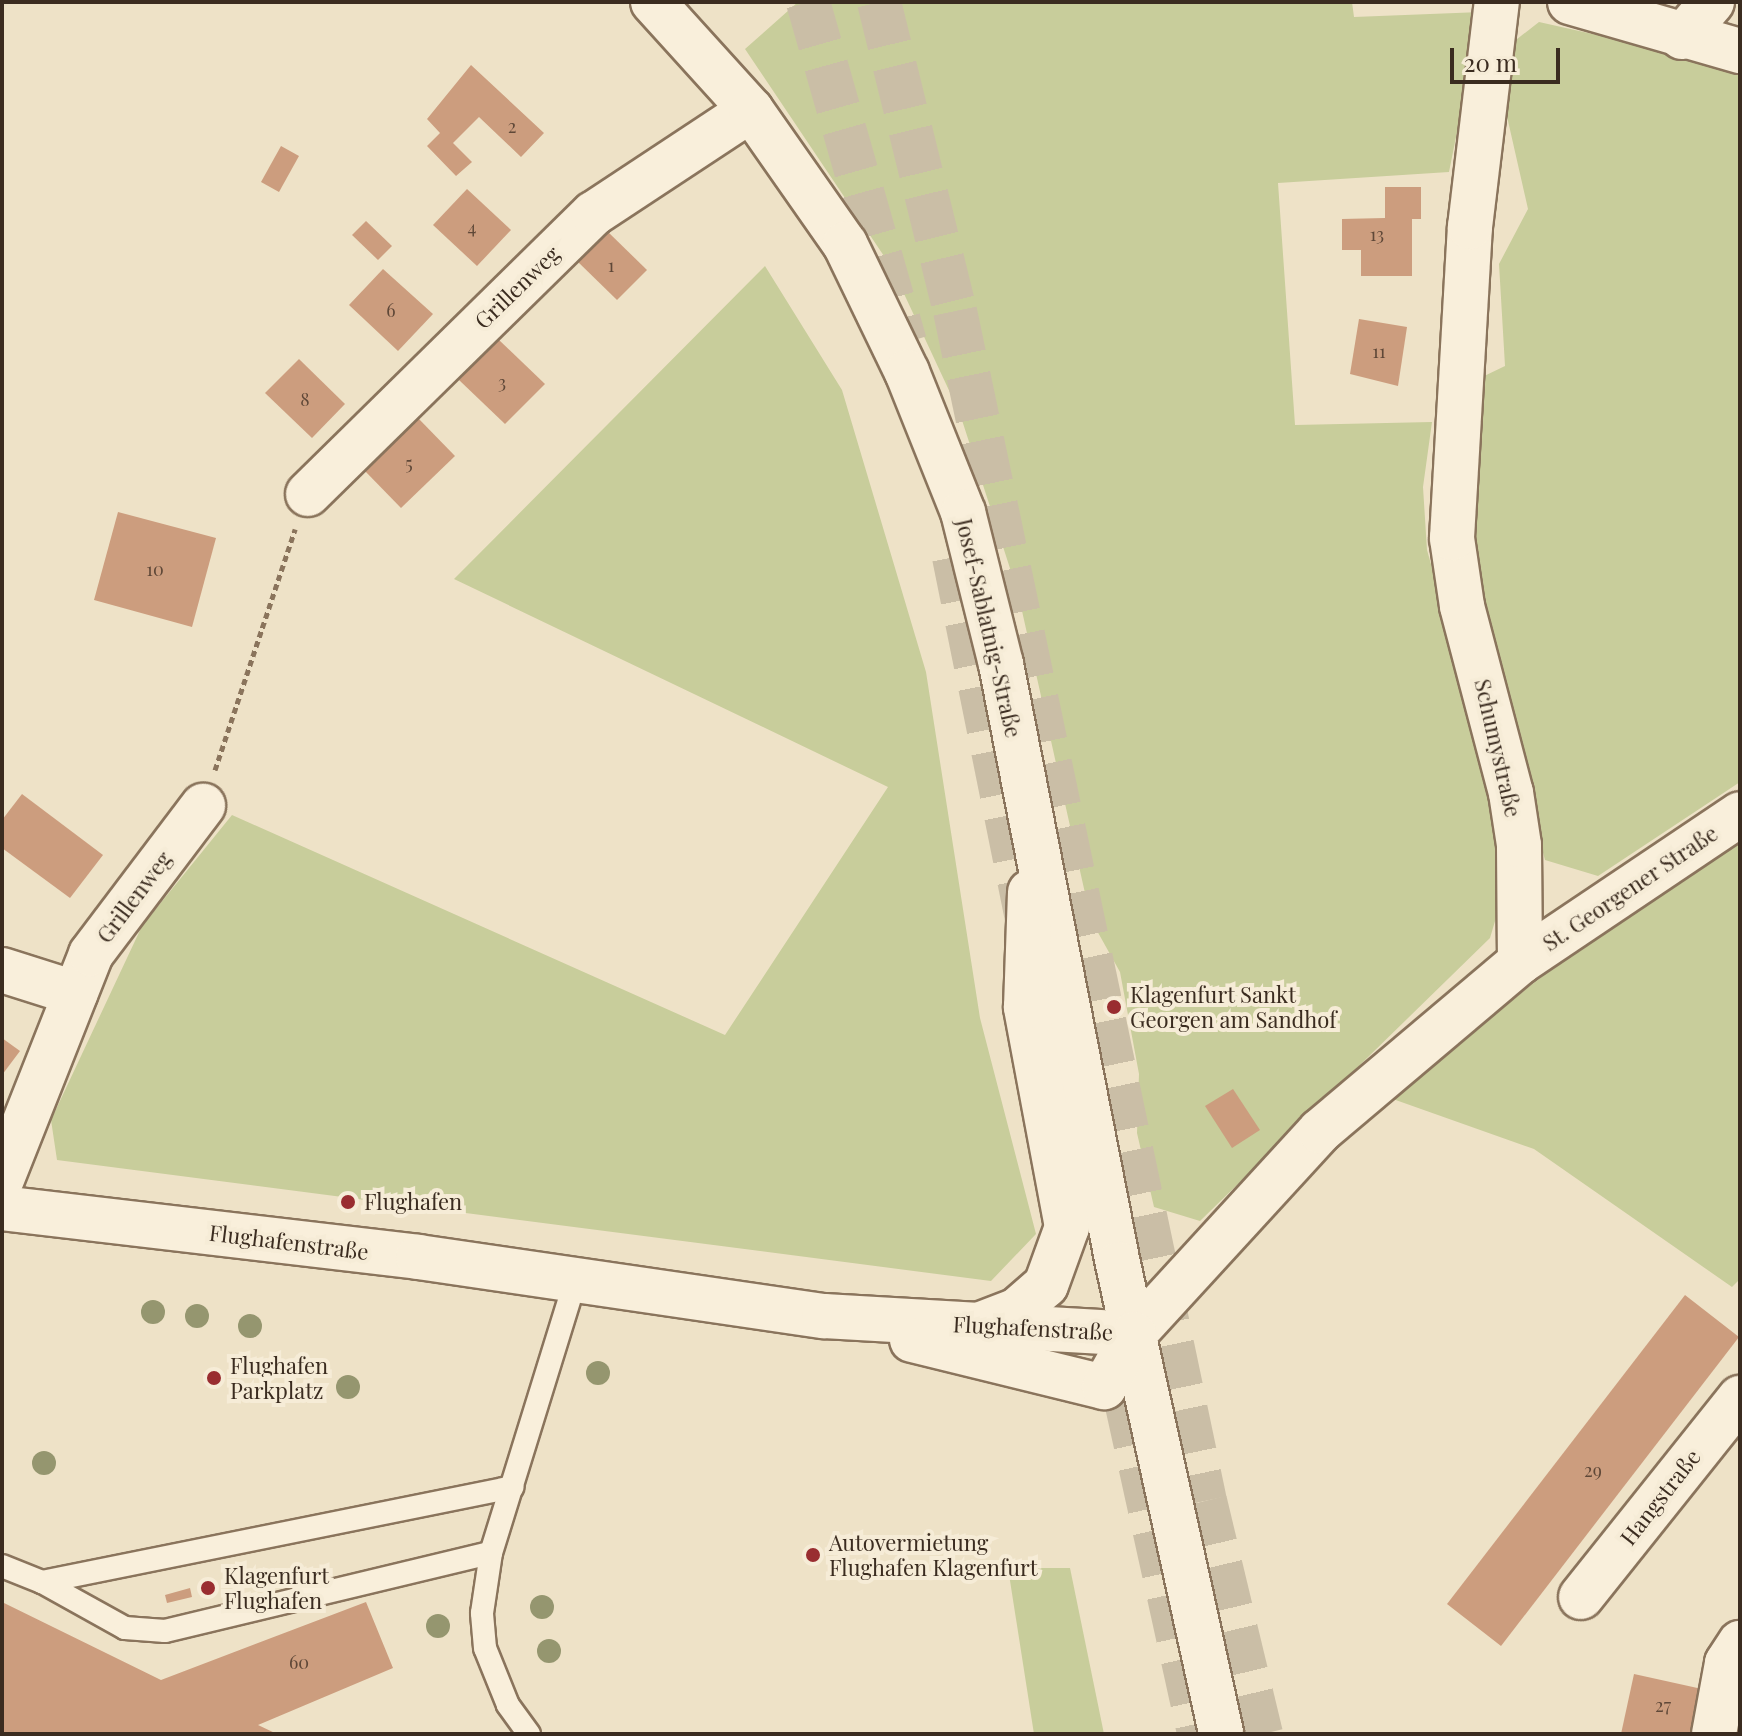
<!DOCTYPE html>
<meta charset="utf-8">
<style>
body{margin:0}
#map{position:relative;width:1742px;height:1736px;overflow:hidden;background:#eee2c7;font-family:"Playfair Display",serif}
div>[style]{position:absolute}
.green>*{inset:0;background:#c8cd9b}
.building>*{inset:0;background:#cc9d7e}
.highway-tunnel>*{height:44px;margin-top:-22px;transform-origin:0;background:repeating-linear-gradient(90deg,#cabea6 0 44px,transparent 0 66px)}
.path>*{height:5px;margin-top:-2.5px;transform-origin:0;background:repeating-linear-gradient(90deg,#8a745c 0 6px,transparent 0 10px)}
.roads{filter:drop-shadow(2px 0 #8a745c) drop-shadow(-2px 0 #8a745c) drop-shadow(0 2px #8a745c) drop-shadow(0 -2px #8a745c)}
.lane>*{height:22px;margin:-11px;padding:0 11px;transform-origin:11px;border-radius:11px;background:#f9efdb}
.street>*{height:44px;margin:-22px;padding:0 22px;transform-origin:22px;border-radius:22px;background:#f9efdb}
.secondary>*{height:44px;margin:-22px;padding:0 22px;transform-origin:22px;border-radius:22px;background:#f9efdb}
.trees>*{width:24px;height:24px;margin:-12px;border-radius:50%;background:#95966f}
.dots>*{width:22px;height:22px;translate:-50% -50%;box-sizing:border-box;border:4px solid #f6ecd7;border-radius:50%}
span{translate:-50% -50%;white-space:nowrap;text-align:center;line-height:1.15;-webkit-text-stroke:8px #f6ecd7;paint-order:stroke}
.number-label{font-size:18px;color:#5f4838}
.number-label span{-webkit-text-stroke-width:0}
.street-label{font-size:22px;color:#3b2c20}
.poi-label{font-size:22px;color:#3b2c20}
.left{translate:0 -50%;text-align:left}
.frame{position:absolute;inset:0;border:4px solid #3b2c20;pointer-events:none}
.scale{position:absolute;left:1450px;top:48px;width:110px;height:36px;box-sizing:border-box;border:4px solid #3b2c20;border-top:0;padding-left:10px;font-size:24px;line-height:28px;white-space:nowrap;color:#3b2c20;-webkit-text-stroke:6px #f6ecd7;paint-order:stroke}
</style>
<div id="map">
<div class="green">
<div style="clip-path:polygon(798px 2px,1352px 2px,1354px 17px,1481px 12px,1449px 172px,1278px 183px,1295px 425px,1432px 422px,1423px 487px,1427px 550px,1504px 823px,1506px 884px,1490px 938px,1200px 1221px,1154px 1207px,1137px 1133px,1139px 1074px,1120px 972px,1091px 920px,1018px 593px,960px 414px,892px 268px,745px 49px)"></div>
<div style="clip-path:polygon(1539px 22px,1740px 67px,1740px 782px,1598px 876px,1545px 860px,1477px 604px,1468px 492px,1478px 379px,1505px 366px,1499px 264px,1528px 209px,1501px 90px,1512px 43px)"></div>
<div style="clip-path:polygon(765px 266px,842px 390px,926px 672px,980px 1018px,1036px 1234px,991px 1281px,57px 1160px,51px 1120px,142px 926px,232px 815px,725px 1035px,888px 787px,454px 579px)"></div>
<div style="clip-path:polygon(1740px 836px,1740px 1279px,1732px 1287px,1534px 1149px,1390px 1098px,1590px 938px)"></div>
<div style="clip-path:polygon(1008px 1568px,1070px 1568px,1104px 1734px,1034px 1734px)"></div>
</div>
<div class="building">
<div style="clip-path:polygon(471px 65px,544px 133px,521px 157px,479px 117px,453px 143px,472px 162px,456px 176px,427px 146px,440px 133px,427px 119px)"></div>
<div style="clip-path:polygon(281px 146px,299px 156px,279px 192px,261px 182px)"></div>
<div style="clip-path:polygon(1385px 187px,1421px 187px,1421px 219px,1412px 219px,1412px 276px,1361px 276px,1361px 250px,1342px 250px,1342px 219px,1385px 218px)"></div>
<div style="clip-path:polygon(467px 189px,511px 230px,477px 266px,433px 225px)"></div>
<div style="clip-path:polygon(366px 221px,392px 246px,378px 260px,352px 235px)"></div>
<div style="clip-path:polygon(606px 230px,647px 270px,617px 300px,576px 260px)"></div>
<div style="clip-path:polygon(383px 269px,433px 314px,398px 351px,349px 305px)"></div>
<div style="clip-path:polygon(1359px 319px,1407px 327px,1398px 386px,1350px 374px)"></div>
<div style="clip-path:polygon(498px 339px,545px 384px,505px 424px,459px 380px)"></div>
<div style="clip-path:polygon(299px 359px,345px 404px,312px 438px,265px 393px)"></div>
<div style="clip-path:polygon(418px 418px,455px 456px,401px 508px,364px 470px)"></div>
<div style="clip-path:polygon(118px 512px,216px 538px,192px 627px,94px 600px)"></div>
<div style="clip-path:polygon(22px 794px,103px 855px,70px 898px,2px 848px,2px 820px)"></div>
<div style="clip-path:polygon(2px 1038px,20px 1051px,2px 1075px)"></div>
<div style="clip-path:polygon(1233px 1089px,1260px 1130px,1232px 1148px,1205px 1106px)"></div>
<div style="clip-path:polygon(1685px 1295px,1739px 1337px,1501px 1646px,1447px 1604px)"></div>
<div style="clip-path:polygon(190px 1588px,192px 1597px,167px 1603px,165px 1595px)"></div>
<div style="clip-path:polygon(2px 1602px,161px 1680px,366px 1602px,393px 1668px,258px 1725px,277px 1734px,2px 1734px)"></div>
<div style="clip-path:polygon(1634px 1674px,1702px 1689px,1700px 1734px,1621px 1734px)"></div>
</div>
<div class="highway-tunnel">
<div style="left:808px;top:2px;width:354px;rotate:74.1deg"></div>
<div style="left:879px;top:2px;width:318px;rotate:76.2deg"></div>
<div style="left:955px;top:311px;width:1216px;rotate:78.14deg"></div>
<div style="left:1205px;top:1501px;width:240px;rotate:76.5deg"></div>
<div style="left:954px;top:557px;width:384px;rotate:78.6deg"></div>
<div style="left:1112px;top:1337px;width:406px;rotate:77.6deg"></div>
</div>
<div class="path">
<div style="left:215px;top:770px;width:254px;rotate:-71.6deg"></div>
</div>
<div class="roads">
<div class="lane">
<div style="left:2px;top:1566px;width:43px;rotate:21.8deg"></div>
<div style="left:42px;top:1582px;width:480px;rotate:-11.4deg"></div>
<div style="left:42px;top:1582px;width:95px;rotate:29deg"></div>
<div style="left:125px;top:1628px;width:40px;rotate:4.3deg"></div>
<div style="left:165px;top:1631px;width:335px;rotate:-13.5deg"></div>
<div style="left:529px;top:1734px;width:36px;rotate:-126deg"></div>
<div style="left:508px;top:1705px;width:61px;rotate:-112deg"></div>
<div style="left:485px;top:1648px;width:35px;rotate:-95deg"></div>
<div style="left:482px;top:1613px;width:61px;rotate:-81.5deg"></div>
<div style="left:491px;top:1553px;width:287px;rotate:-72.8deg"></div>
</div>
<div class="street">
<div style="left:1570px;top:2px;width:177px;rotate:16.1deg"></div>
<div style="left:1682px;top:37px;width:46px;rotate:-49.4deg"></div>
<div style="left:308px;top:494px;width:400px;rotate:-44.5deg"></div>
<div style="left:593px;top:214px;width:189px;rotate:-33.4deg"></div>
<div style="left:1520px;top:962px;width:265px;rotate:-33.9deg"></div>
<div style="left:2px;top:970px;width:77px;rotate:17.5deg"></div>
<div style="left:2px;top:1179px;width:242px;rotate:-68.4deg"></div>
<div style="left:91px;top:954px;width:186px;rotate:-52.9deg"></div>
<div style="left:1134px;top:1334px;width:275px;rotate:-47.5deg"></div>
<div style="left:1320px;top:1131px;width:262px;rotate:-40.2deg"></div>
<div style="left:1520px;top:962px;width:117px;rotate:-90.5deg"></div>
<div style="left:1519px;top:845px;width:53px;rotate:-98.7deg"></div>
<div style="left:1511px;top:793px;width:193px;rotate:-104.7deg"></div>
<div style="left:1462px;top:606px;width:69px;rotate:-98.4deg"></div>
<div style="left:1452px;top:538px;width:312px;rotate:-86.7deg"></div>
<div style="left:1470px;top:227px;width:227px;rotate:-83.2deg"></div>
<div style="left:1581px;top:1597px;width:255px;rotate:-51.4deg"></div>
<div style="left:1714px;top:1734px;width:72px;rotate:-79.6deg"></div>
<div style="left:1727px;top:1663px;width:24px;rotate:-57deg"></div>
</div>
<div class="secondary">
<div style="left:653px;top:2px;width:146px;rotate:47.8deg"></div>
<div style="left:751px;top:110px;width:164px;rotate:55deg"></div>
<div style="left:845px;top:244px;width:142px;rotate:64.2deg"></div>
<div style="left:907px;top:372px;width:151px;rotate:68.2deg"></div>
<div style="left:963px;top:512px;width:157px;rotate:76deg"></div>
<div style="left:1001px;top:664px;width:611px;rotate:78.97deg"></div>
<div style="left:1118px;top:1264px;width:481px;rotate:77.6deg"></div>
<div style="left:2px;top:1208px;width:419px;rotate:6.7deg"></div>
<div style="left:418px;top:1257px;width:410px;rotate:8.3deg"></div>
<div style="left:824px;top:1316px;width:311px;rotate:3.3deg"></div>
<div style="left:981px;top:1324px;width:39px;rotate:-21deg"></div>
<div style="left:1017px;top:1310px;width:38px;rotate:-41deg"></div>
<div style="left:1046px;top:1285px;width:62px;rotate:-70.1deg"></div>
<div style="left:1067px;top:1227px;width:224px;rotate:-100.6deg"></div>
<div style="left:1026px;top:1007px;width:115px;rotate:-88deg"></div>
<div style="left:912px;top:1340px;width:198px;rotate:13.8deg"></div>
<div style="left:1104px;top:1387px;width:61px;rotate:-60.5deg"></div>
</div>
</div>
<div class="trees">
<div style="left:153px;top:1312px"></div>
<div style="left:197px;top:1316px"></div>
<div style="left:250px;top:1326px"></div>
<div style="left:598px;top:1373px"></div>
<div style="left:348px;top:1387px"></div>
<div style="left:44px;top:1463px"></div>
<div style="left:542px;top:1607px"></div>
<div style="left:438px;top:1626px"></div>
<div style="left:549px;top:1651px"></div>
</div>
<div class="dots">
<div style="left:1114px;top:1007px;background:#992d30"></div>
<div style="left:348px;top:1202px;background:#992d30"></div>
<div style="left:214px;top:1378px;background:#992d30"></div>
<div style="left:813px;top:1555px;background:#992d30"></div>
<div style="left:208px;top:1588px;background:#992d30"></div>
</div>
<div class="number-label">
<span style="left:512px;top:126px">2</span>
<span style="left:472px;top:227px">4</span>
<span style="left:1377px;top:234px">13</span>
<span style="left:611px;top:265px">1</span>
<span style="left:391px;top:310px">6</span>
<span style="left:1379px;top:351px">11</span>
<span style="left:502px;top:382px">3</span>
<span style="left:305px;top:399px">8</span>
<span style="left:409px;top:463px">5</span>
<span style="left:155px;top:569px">10</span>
<span style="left:1593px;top:1470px">29</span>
<span style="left:299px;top:1662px">60</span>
<span style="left:1663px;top:1705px">27</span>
</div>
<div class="street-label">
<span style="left:517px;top:287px;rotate:-44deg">Grillenweg</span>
<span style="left:989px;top:628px;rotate:77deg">Josef-Sablatnig-Straße</span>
<span style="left:1498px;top:748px;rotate:77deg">Schumystraße</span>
<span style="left:1630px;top:888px;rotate:-34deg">St. Georgener Straße</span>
<span style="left:134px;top:897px;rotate:-53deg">Grillenweg</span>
<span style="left:289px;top:1242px;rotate:7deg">Flughafenstraße</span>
<span style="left:1033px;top:1328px;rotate:3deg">Flughafenstraße</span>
<span style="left:1660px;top:1497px;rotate:-52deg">Hangstraße</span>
</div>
<div class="poi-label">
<span class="left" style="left:1130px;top:1007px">Klagenfurt Sankt<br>Georgen am Sandhof</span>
<span class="left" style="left:364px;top:1202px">Flughafen</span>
<span class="left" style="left:230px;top:1378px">Flughafen<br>Parkplatz</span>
<span class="left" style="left:829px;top:1555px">Autovermietung<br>Flughafen Klagenfurt</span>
<span class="left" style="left:224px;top:1588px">Klagenfurt<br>Flughafen</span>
</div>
<div class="frame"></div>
<div class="scale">20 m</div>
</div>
